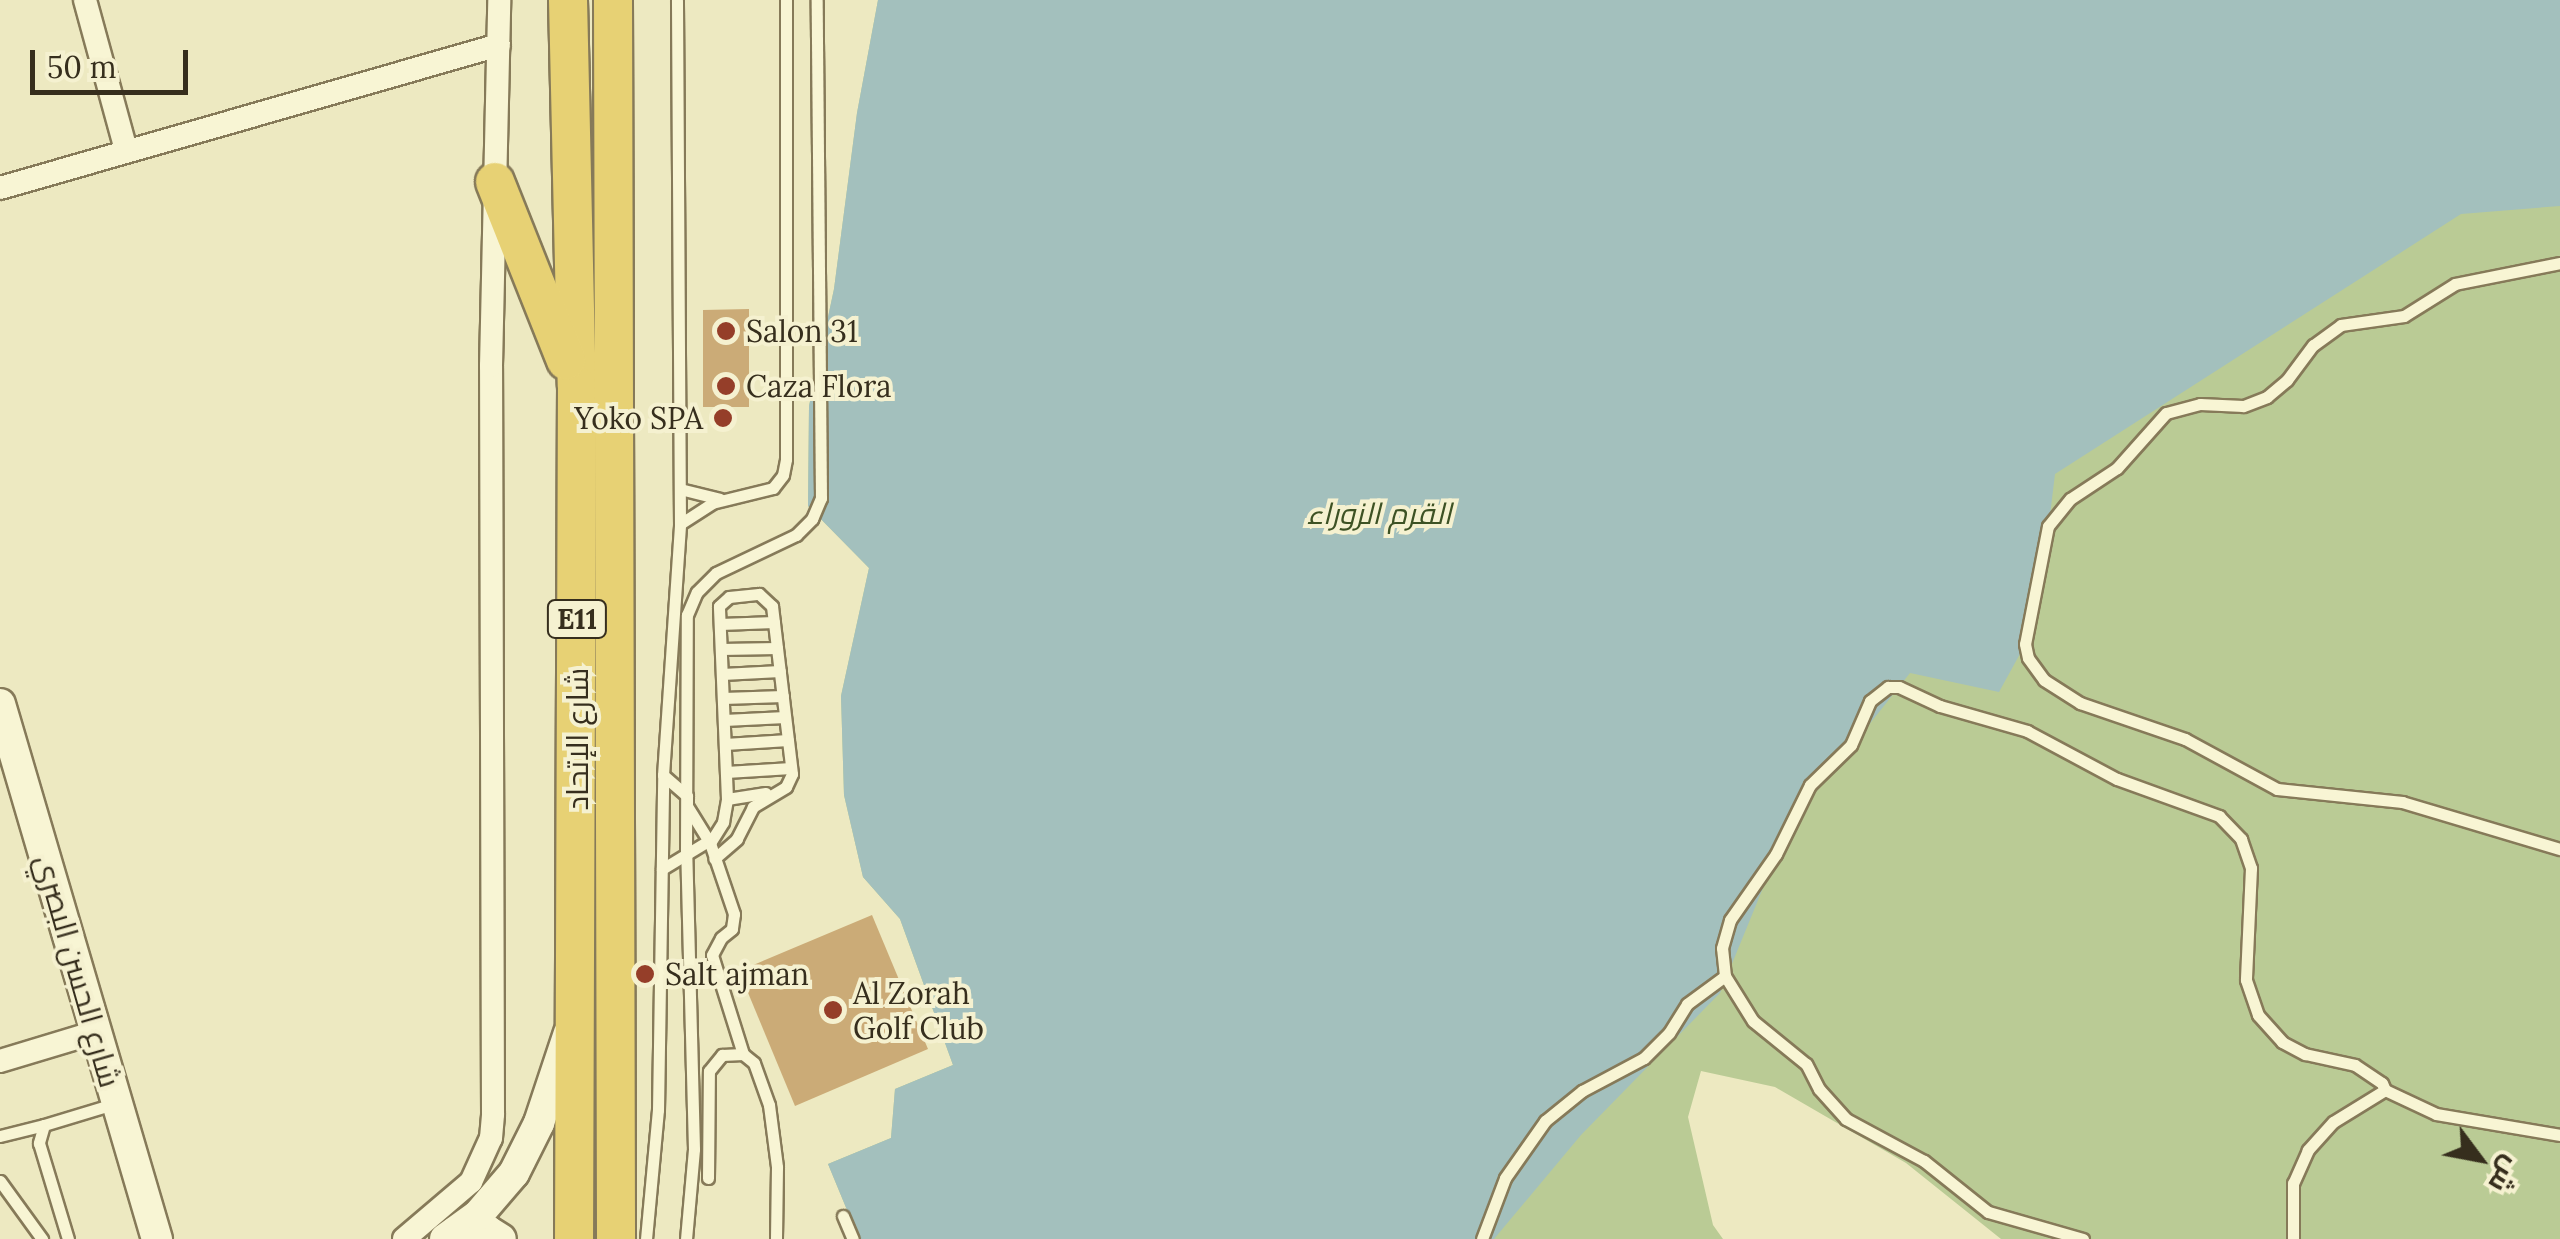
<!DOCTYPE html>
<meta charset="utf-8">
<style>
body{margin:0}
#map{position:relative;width:2560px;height:1239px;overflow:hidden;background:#ede9c1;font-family:Lora,Cairo,serif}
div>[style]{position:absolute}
.green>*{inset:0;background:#bacb95}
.water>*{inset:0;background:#a3c0bd}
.building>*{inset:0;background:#cbab77}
.roads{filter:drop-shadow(2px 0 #867a59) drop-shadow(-2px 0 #867a59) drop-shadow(0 2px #867a59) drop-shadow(0 -2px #867a59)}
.service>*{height:11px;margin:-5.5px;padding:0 5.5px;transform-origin:5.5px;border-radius:5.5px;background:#f8f5d4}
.minor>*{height:22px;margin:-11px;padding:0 11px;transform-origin:11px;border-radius:11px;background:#f8f5d4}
.tertiary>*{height:30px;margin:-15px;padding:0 15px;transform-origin:15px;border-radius:15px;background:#f8f5d4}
.trunk>*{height:38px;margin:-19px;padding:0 19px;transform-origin:19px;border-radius:19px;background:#e7d174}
.dots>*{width:28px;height:28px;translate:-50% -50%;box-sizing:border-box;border:5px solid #f5f1d0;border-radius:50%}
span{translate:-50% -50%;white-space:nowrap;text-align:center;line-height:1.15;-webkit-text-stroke:8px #f5f1d0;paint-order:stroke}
.shield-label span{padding:2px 8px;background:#f5f1d0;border:2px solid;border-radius:8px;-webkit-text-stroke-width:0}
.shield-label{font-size:28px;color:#362e1d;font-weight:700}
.poi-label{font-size:30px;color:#362e1d}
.left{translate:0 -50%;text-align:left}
.right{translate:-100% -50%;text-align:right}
.park-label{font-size:30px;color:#3d5224;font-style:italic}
.street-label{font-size:30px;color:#362e1d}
.north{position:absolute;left:2430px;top:1109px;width:100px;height:100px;-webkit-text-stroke:8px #f5f1d0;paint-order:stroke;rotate:122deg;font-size:28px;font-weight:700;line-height:40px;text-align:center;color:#362e1d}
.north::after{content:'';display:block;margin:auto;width:35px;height:45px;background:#362e1d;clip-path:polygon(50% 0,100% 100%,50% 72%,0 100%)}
.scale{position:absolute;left:30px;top:50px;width:158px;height:45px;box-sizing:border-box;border:5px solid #362e1d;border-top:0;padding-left:12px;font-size:30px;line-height:35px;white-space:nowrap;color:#362e1d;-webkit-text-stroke:8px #f5f1d0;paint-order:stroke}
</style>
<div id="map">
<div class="green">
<div style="clip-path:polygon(878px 0,2560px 0,2560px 1239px,2001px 1239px,1906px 1163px,1775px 1087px,1701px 1071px,1688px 1117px,1713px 1225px,1723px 1239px,859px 1239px,828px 1164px,891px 1138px,895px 1089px,953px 1065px,900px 919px,863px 877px,844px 795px,841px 696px,869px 568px,808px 506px,809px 406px,834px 289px,857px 113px)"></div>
</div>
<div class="water">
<div style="clip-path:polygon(878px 0,2560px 0,2560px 206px,2461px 214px,2055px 474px,2037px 623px,1999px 692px,1910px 673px,1788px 827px,1720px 993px,1581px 1135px,1494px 1239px,859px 1239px,828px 1164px,891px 1138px,895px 1089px,953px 1065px,900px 919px,863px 877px,844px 795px,841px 696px,869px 568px,808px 506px,809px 406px,834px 289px,857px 113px)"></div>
</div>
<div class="building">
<div style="clip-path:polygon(749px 309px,749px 407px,703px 407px,703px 310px)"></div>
<div style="clip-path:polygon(872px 915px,928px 1049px,795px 1106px,739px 971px)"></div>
</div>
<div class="roads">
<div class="service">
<div style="left:2560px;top:263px;width:107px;rotate:168.7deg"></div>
<div style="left:2455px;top:284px;width:60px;rotate:147.9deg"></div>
<div style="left:2404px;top:316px;width:64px;rotate:171.9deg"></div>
<div style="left:2341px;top:325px;width:34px;rotate:144deg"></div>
<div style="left:2313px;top:345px;width:44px;rotate:126.6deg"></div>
<div style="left:2287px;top:380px;width:26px;rotate:140deg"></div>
<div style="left:2267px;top:397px;width:26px;rotate:159deg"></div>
<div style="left:2243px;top:406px;width:43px;rotate:-177.3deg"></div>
<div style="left:2200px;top:404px;width:35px;rotate:165deg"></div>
<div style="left:2166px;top:413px;width:74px;rotate:131.7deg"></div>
<div style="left:2117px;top:468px;width:56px;rotate:146.6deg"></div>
<div style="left:2070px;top:499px;width:35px;rotate:129deg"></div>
<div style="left:2048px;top:526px;width:120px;rotate:101deg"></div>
<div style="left:2025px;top:644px;width:14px;rotate:78deg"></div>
<div style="left:2028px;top:658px;width:27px;rotate:54deg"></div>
<div style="left:2044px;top:680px;width:43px;rotate:32.6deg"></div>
<div style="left:2080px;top:703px;width:111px;rotate:18.9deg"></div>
<div style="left:2185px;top:739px;width:105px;rotate:28.5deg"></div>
<div style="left:2277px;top:789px;width:126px;rotate:5.9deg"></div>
<div style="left:2402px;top:802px;width:165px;rotate:16.6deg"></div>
<div style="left:680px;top:489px;width:41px;rotate:14deg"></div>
<div style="left:680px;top:524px;width:38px;rotate:-33deg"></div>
<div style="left:712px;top:503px;width:63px;rotate:-13.8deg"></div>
<div style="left:773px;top:488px;width:16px;rotate:-52deg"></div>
<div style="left:783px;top:475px;width:16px;rotate:-79deg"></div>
<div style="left:786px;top:459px;width:459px;rotate:-90deg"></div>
<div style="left:720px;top:624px;width:54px;rotate:-2.1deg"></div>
<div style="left:721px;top:649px;width:56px;rotate:-1deg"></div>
<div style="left:722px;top:674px;width:58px;rotate:-3deg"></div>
<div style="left:723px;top:698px;width:60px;rotate:-1.9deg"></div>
<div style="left:724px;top:720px;width:61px;rotate:-2.8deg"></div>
<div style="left:725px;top:744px;width:63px;rotate:-3.6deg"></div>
<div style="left:726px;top:772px;width:65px;rotate:-3.5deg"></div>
<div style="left:663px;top:775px;width:32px;rotate:41deg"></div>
<div style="left:687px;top:796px;width:10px;rotate:90deg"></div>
<div style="left:687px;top:806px;width:44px;rotate:58.1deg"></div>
<div style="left:710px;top:843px;width:75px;rotate:71.3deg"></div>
<div style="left:734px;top:914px;width:15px;rotate:98deg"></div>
<div style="left:732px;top:929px;width:14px;rotate:141deg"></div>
<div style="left:721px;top:938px;width:19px;rotate:118deg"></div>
<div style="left:712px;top:955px;width:104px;rotate:72.6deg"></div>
<div style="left:727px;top:799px;width:39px;rotate:-9deg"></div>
<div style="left:710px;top:843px;width:25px;rotate:-58deg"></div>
<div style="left:723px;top:822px;width:23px;rotate:-80deg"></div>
<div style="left:727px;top:799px;width:193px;rotate:-92.4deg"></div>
<div style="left:719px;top:606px;width:13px;rotate:-42deg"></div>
<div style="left:729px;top:597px;width:30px;rotate:-6deg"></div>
<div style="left:759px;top:594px;width:18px;rotate:43deg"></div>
<div style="left:772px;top:606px;width:169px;rotate:83.2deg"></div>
<div style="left:792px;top:774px;width:14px;rotate:115deg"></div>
<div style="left:786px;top:787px;width:39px;rotate:149deg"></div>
<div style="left:753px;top:807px;width:36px;rotate:117deg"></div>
<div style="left:737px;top:839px;width:30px;rotate:139deg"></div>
<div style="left:662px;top:869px;width:54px;rotate:-31.3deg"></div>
<div style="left:2385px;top:1090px;width:56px;rotate:25.2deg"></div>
<div style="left:2436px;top:1114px;width:126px;rotate:9.6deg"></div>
<div style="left:44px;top:1125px;width:76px;rotate:-16.8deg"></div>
<div style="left:0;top:1136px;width:45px;rotate:-14deg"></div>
<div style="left:44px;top:1125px;width:19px;rotate:106deg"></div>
<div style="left:39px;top:1143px;width:100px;rotate:73.2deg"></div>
<div style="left:708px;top:1178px;width:107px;rotate:-89.5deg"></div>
<div style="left:709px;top:1071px;width:21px;rotate:-51deg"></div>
<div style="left:722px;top:1055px;width:21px;rotate:-3deg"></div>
<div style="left:743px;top:1054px;width:14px;rotate:39deg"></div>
<div style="left:754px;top:1063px;width:45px;rotate:70.3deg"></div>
<div style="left:769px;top:1105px;width:63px;rotate:82.6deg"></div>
<div style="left:777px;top:1167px;width:72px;rotate:90.8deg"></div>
<div style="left:0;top:1181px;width:72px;rotate:54.1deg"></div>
<div style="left:843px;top:1216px;width:25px;rotate:67deg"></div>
<div style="left:646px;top:1239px;width:130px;rotate:-84.7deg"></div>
<div style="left:658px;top:1110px;width:335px;rotate:-89.1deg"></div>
<div style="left:663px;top:775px;width:252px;rotate:-86.1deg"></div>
<div style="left:680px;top:524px;width:524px;rotate:-90.33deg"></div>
<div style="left:686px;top:1239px;width:90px;rotate:-84.9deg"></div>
<div style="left:694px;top:1149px;width:298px;rotate:-91.5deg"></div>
<div style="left:686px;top:851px;width:236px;rotate:-89.8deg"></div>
<div style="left:687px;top:615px;width:25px;rotate:-67deg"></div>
<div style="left:697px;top:592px;width:27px;rotate:-45deg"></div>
<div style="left:716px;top:573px;width:89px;rotate:-25.4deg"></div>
<div style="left:796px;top:535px;width:23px;rotate:-45deg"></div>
<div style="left:812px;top:519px;width:23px;rotate:-67deg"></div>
<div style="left:821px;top:498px;width:498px;rotate:-90.5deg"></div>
<div style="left:1482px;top:1239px;width:65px;rotate:-69.3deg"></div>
<div style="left:1505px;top:1178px;width:70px;rotate:-54.9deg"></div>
<div style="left:1545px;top:1121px;width:48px;rotate:-39deg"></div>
<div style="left:1582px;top:1091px;width:70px;rotate:-28deg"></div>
<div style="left:1644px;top:1058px;width:35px;rotate:-45deg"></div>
<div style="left:1669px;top:1033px;width:34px;rotate:-58deg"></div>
<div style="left:1687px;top:1004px;width:47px;rotate:-36.4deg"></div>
<div style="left:2083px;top:1239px;width:99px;rotate:-164.1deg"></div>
<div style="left:1988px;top:1212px;width:82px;rotate:-141.4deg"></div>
<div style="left:1924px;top:1161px;width:89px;rotate:-151.7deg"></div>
<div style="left:1846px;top:1119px;width:40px;rotate:-132deg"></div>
<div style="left:1819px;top:1089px;width:28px;rotate:-117deg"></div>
<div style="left:1806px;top:1064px;width:68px;rotate:-140.9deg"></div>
<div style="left:1753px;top:1021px;width:53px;rotate:-121.9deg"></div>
<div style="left:1725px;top:976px;width:28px;rotate:-96deg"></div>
<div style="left:1722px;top:948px;width:29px;rotate:-74deg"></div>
<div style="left:1730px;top:920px;width:80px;rotate:-55.1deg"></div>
<div style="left:1776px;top:854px;width:77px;rotate:-63.8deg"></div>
<div style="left:1810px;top:785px;width:57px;rotate:-44.3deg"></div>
<div style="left:1851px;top:745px;width:48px;rotate:-66.6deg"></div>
<div style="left:1870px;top:701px;width:23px;rotate:-38deg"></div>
<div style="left:1888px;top:687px;width:11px"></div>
<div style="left:1899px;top:687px;width:45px;rotate:24.9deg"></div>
<div style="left:1940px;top:706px;width:91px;rotate:16deg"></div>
<div style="left:2027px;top:731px;width:102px;rotate:28.1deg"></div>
<div style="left:2117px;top:779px;width:109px;rotate:19.9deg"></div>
<div style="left:2219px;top:816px;width:32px;rotate:46deg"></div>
<div style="left:2241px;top:839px;width:31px;rotate:71deg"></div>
<div style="left:2251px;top:868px;width:112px;rotate:92.6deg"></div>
<div style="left:2246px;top:980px;width:37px;rotate:71deg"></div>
<div style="left:2258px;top:1015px;width:36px;rotate:48deg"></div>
<div style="left:2282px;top:1042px;width:26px;rotate:28deg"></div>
<div style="left:2305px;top:1054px;width:51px;rotate:12.4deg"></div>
<div style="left:2355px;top:1065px;width:32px;rotate:34deg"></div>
<div style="left:2382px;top:1083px;width:8px;rotate:67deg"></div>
<div style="left:2385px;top:1090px;width:61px;rotate:148.4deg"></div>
<div style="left:2333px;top:1122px;width:38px;rotate:132deg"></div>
<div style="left:2308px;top:1150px;width:36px;rotate:114deg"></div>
<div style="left:2293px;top:1183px;width:56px;rotate:90deg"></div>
</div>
<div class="minor">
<div style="left:85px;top:0;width:156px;rotate:74.7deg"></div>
<div style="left:0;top:188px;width:519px;rotate:-15.99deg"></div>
<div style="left:0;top:1061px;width:100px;rotate:-16.8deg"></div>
<div style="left:404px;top:1239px;width:88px;rotate:-40.4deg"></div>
<div style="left:471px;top:1182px;width:48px;rotate:-65.6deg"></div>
<div style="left:491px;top:1138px;width:24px;rotate:-85deg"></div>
<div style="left:493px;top:1114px;width:748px;rotate:-90.15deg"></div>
<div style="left:491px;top:366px;width:366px;rotate:-88.7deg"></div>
</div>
<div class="tertiary">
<div style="left:0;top:704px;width:558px;rotate:73.65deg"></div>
<div style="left:455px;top:1232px;width:33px;rotate:-2deg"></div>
<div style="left:488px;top:1231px;width:15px;rotate:32deg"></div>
<div style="left:445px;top:1239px;width:41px;rotate:-36deg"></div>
<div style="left:478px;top:1215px;width:55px;rotate:-49.4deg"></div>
<div style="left:514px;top:1173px;width:56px;rotate:-63.4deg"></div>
<div style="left:539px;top:1123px;width:95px;rotate:-71.6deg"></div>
</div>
<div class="trunk">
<div style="left:568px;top:0;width:386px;rotate:88.7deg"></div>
<div style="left:577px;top:386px;width:853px;rotate:90.2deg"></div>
<div style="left:613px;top:0;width:1239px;rotate:89.86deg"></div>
<div style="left:495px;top:182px;width:192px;rotate:68.3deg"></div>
</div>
</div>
<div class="dots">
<div style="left:726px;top:331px;background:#953e29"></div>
<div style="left:726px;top:386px;background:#953e29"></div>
<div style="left:723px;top:418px;background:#953e29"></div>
<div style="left:645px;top:974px;background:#953e29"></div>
<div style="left:833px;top:1010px;background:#953e29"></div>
</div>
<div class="shield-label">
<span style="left:577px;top:619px">E11</span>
</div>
<div class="poi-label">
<span class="left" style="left:746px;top:331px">Salon 31</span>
<span class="left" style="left:746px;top:386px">Caza Flora</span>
<span class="right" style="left:703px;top:418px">Yoko SPA</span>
<span class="left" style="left:665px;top:974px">Salt ajman</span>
<span class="left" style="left:853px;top:1010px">Al Zorah<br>Golf Club</span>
</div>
<div class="park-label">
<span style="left:1379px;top:513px">القرم الزوراء</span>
</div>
<div class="street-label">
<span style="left:577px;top:739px;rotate:-90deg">شارع الإتحاد</span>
<span style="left:78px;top:971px;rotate:74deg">شارع الحسن البصري</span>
</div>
<div class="north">ش</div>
<div class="scale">50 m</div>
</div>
